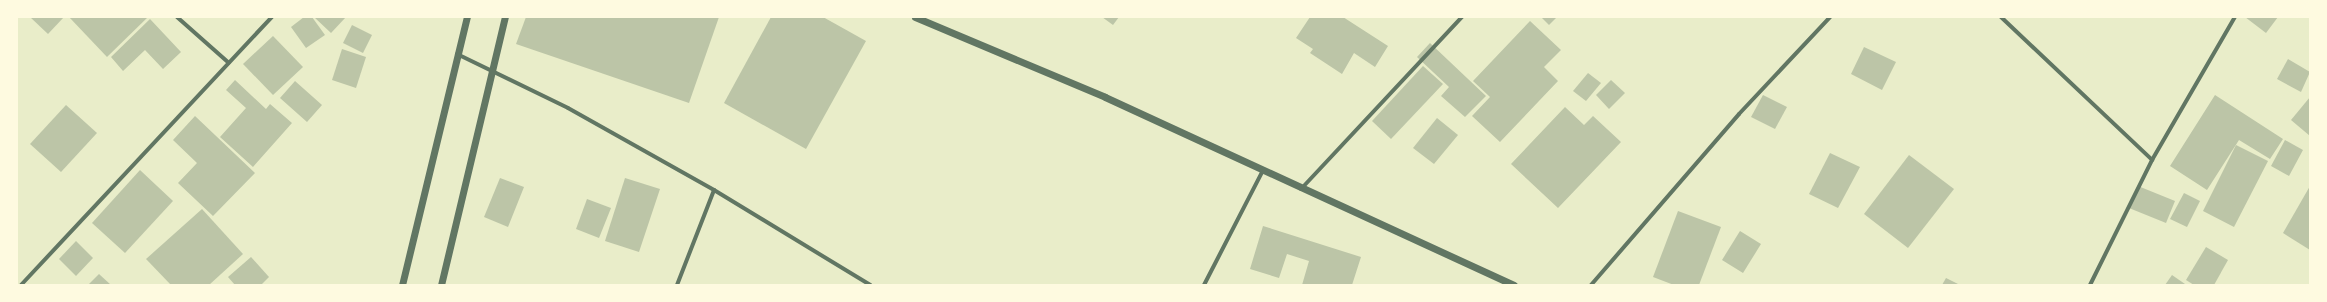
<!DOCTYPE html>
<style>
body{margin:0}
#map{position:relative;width:2327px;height:302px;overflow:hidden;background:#e9edc9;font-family:"PT Serif",serif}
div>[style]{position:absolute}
.building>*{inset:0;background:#bcc5a7}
.minor>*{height:4px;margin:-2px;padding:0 2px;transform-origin:2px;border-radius:2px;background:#617663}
.tertiary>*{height:7px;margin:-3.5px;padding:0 3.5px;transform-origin:3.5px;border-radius:3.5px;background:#617663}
span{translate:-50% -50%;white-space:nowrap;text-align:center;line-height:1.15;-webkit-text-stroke:4px #fefae0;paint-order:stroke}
.frame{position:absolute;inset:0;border:18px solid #fefae0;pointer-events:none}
</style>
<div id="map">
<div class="building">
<div style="clip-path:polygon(30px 17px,64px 17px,48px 34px)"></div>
<div style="clip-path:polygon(69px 17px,148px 17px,107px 57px)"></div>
<div style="clip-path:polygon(304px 17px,312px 17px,325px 35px,306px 48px,291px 27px)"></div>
<div style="clip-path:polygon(314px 17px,346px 17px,331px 33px)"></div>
<div style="clip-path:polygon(526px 17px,719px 17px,689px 103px,516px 44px)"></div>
<div style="clip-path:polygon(771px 17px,823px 17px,866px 41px,806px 149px,724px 103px)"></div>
<div style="clip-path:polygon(1102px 17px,1119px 17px,1113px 25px)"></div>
<div style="clip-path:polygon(1310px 17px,1343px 17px,1388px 46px,1375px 67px,1354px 53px,1342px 74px,1310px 53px,1313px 49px,1296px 38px)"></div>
<div style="clip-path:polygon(1541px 17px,1557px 17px,1549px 25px)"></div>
<div style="clip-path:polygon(2245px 17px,2278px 17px,2266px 33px)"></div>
<div style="clip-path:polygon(150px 19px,181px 52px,163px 69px,145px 50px,123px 71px,111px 57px)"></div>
<div style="clip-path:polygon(1530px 21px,1561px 50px,1544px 67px,1558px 81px,1500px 142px,1472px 116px,1490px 97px,1473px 81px)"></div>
<div style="clip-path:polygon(352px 25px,372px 35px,363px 53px,343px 43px)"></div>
<div style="clip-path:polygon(273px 36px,303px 67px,273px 95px,243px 64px)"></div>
<div style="clip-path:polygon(1430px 43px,1486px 96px,1465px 117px,1441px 96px,1449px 87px,1417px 57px)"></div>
<div style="clip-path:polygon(1864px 47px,1896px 62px,1882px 90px,1851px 74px)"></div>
<div style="clip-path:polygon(342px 49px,366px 57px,356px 88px,332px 80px)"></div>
<div style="clip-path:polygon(2288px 59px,2310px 72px,2301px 92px,2277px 79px)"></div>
<div style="clip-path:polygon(1423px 66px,1443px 84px,1391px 139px,1372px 121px)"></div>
<div style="clip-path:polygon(1588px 73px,1601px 83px,1586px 101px,1573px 91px)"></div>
<div style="clip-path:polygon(235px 80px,266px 109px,270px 104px,292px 123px,253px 167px,220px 137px,246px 108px,226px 90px)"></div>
<div style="clip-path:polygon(1611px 80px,1625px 93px,1609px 109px,1596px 95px)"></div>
<div style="clip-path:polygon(295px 81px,322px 105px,307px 122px,280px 98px)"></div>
<div style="clip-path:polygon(1763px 95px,1787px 107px,1775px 129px,1751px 117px)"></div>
<div style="clip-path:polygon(2215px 95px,2283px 139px,2270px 159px,2239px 140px,2207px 190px,2170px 166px)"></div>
<div style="clip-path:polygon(2310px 97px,2310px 136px,2291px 120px)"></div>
<div style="clip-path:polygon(66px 105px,97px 133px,61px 172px,30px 144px)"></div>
<div style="clip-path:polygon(1565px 107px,1584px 125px,1593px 116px,1621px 142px,1558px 208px,1511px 164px)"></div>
<div style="clip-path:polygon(195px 116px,255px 173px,213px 216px,178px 183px,197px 163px,173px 140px)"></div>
<div style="clip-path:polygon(1437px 118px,1458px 135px,1434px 164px,1413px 148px)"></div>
<div style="clip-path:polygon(2285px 140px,2303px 150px,2289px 176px,2271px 166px)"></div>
<div style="clip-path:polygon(2236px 145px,2268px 161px,2234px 227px,2203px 211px)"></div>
<div style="clip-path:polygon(1830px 153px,1860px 167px,1838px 208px,1809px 194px)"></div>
<div style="clip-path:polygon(1909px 155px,1954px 189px,1908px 248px,1864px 214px)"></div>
<div style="clip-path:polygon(140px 170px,173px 201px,125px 253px,92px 223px)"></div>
<div style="clip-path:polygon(500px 178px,524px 187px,508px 227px,484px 217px)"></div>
<div style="clip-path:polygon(625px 178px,660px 189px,639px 252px,605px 241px)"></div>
<div style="clip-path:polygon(2138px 186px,2175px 201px,2166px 223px,2129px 208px)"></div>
<div style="clip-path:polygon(2310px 186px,2310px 250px,2283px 233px)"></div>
<div style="clip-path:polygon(2184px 193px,2200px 201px,2187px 227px,2170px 219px)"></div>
<div style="clip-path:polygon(587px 199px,611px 208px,599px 238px,576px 229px)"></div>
<div style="clip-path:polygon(202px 209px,243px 254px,209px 285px,171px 285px,146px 259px)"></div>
<div style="clip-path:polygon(1678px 211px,1721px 227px,1699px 285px,1674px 285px,1653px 277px)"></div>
<div style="clip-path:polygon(1263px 226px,1361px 257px,1352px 285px,1302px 285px,1309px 261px,1287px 254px,1279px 278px,1250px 269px)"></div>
<div style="clip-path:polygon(1740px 231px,1761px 244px,1743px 273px,1722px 260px)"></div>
<div style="clip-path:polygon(76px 241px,93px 258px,76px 276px,59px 259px)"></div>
<div style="clip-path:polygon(2206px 247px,2228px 260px,2214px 285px,2194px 285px,2186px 280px)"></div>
<div style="clip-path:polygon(251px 257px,269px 277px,261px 285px,235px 285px,228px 277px)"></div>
<div style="clip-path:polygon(99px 274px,111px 285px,88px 285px)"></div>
<div style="clip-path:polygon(2172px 275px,2185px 284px,2184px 285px,2165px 285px)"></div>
<div style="clip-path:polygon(1946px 278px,1960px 285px,1942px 285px)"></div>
</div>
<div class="minor">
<div style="left:177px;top:17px;width:69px;rotate:41.5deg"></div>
<div style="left:2001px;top:17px;width:208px;rotate:43.4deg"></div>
<div style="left:457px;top:54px;width:123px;rotate:25.9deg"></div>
<div style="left:568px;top:108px;width:167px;rotate:29.3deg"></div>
<div style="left:714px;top:190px;width:183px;rotate:31.3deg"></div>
<div style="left:1301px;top:189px;width:236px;rotate:-46.9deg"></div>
<div style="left:21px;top:285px;width:367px;rotate:-46.9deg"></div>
<div style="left:677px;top:285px;width:102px;rotate:-68.7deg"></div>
<div style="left:1204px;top:285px;width:127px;rotate:-62.8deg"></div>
<div style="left:1591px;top:285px;width:226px;rotate:-49.1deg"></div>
<div style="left:1739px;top:114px;width:133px;rotate:-46.8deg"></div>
<div style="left:2090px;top:285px;width:140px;rotate:-63.6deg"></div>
<div style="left:2152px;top:160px;width:165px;rotate:-59.9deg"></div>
</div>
<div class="tertiary">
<div style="left:915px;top:17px;width:206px;rotate:22.8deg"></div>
<div style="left:1105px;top:97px;width:450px;rotate:24.7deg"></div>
<div style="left:402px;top:285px;width:276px;rotate:-76.4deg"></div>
<div style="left:441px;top:285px;width:276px;rotate:-76.6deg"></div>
</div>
<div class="frame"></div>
</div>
